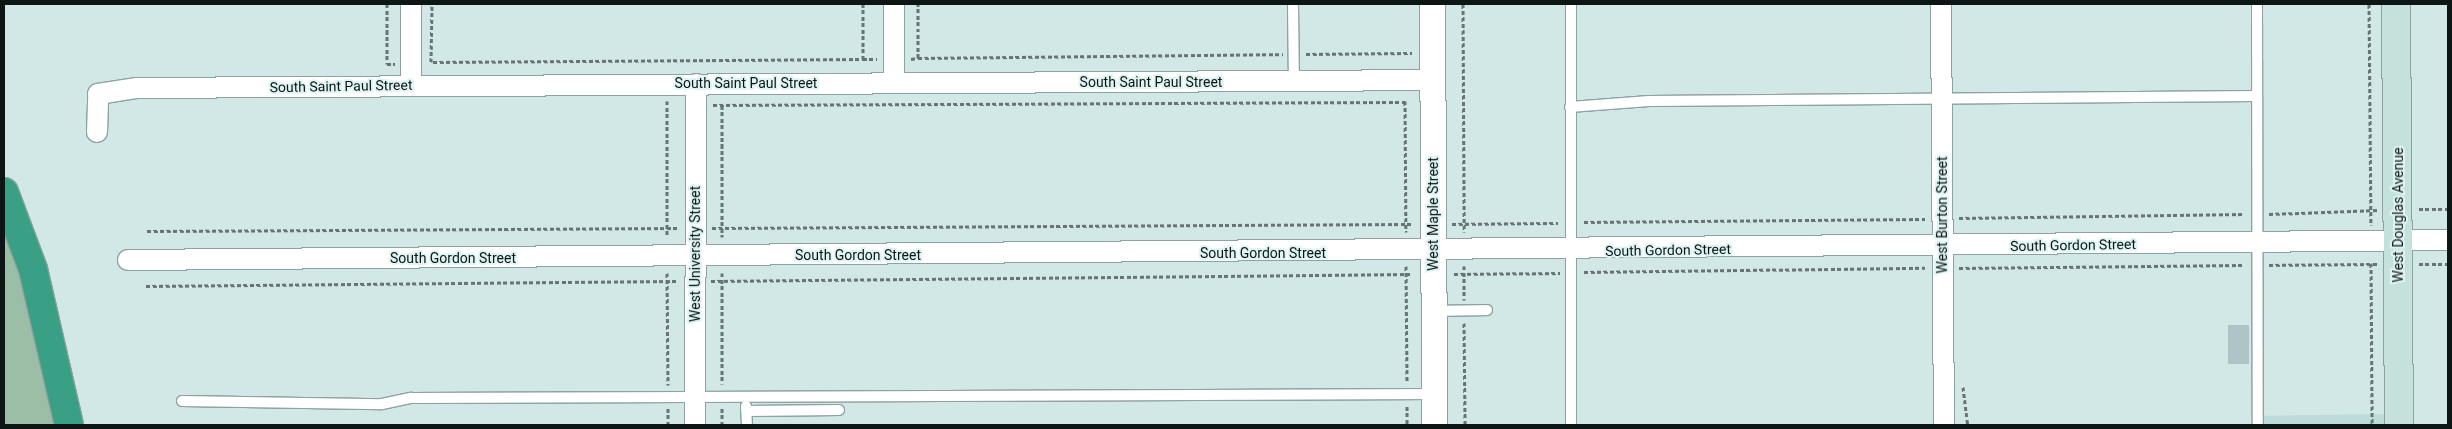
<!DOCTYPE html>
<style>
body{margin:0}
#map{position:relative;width:2452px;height:429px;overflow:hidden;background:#d1e8e6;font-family:Roboto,sans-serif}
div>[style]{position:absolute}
.built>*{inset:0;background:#bcdcda}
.green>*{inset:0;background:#9cbda6}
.building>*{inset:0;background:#aec4c7}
.path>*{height:3px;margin-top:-1.5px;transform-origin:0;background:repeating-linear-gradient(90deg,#667573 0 4px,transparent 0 6.5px)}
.roads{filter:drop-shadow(1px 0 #8da2a1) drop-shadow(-1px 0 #8da2a1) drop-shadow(0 1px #8da2a1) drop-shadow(0 -1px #8da2a1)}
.service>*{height:10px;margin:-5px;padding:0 5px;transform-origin:5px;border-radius:5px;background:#fff}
.minor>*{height:20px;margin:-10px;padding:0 10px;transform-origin:10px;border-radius:10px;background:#fff}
.tertiary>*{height:25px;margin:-12.5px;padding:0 12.5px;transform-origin:12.5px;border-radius:12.5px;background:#fff}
.secondary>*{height:28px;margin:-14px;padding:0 14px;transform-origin:14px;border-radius:14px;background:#c4e2db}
.motorway>*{height:28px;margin:-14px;padding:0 14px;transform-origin:14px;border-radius:14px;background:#39a086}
span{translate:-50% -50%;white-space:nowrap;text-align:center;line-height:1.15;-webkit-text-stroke:4px #dff5f4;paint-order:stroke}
.street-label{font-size:14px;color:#0e1615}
.frame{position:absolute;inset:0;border:5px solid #0e1615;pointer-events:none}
</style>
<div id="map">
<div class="built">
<div style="clip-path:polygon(2386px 414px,2386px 425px,2254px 425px,2254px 416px)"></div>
</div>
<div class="green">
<div style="clip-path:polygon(4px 220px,42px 348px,54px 425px,4px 425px)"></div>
</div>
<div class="building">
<div style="clip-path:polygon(2228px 325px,2249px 325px,2249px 364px,2228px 364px)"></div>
</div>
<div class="path">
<div style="left:387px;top:4px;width:60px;rotate:90deg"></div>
<div style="left:387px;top:64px;width:8px"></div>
<div style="left:1463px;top:4px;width:228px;rotate:89.7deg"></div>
<div style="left:2369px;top:4px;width:221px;rotate:89.5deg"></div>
<div style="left:1306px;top:54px;width:106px;rotate:-0.5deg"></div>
<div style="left:918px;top:58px;width:365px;rotate:-0.6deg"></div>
<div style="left:863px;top:59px;width:14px"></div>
<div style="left:911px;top:59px;width:7px;rotate:-8deg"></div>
<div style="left:918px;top:58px;width:54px;rotate:-90deg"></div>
<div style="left:431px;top:62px;width:58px;rotate:-89deg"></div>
<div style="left:433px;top:62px;width:430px;rotate:-0.4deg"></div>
<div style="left:863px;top:59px;width:55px;rotate:-90deg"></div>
<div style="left:667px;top:101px;width:136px;rotate:90deg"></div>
<div style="left:1405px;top:101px;width:131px;rotate:89.6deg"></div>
<div style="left:713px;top:105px;width:692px;rotate:-0.25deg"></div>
<div style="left:722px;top:105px;width:132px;rotate:90deg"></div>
<div style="left:2419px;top:209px;width:29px"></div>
<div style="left:2269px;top:214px;width:109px;rotate:-2.1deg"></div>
<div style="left:1959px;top:218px;width:286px;rotate:-0.8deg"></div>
<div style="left:1584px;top:222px;width:341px;rotate:-0.5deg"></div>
<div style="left:1452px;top:224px;width:106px;rotate:-0.5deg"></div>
<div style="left:712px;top:228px;width:701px;rotate:-0.33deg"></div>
<div style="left:147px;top:231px;width:531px;rotate:-0.32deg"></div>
<div style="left:2371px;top:263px;width:162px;rotate:89.6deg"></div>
<div style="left:2419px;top:264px;width:29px"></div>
<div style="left:2269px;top:265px;width:109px;rotate:-0.5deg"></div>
<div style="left:1406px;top:266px;width:116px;rotate:89.5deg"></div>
<div style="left:1464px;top:266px;width:34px;rotate:90deg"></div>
<div style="left:1959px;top:268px;width:286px;rotate:-0.6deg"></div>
<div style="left:1584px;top:272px;width:341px;rotate:-0.7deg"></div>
<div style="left:667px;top:273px;width:112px;rotate:89.5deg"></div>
<div style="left:722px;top:273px;width:111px;rotate:90deg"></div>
<div style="left:1454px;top:274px;width:106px;rotate:-0.5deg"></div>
<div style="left:711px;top:281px;width:702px;rotate:-0.57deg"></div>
<div style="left:146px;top:286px;width:532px;rotate:-0.54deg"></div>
<div style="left:1464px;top:323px;width:102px;rotate:89.4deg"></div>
<div style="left:1963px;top:387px;width:38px;rotate:83deg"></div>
<div style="left:1407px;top:406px;width:19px;rotate:90deg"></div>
<div style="left:668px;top:408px;width:17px;rotate:90deg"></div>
<div style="left:722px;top:408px;width:17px;rotate:90deg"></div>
</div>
<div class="roads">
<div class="service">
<div style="left:1293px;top:4px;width:77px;rotate:89.3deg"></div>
<div style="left:2257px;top:4px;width:421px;rotate:89.9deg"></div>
<div style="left:1570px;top:107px;width:79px;rotate:-4.3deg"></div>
<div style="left:1649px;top:101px;width:607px;rotate:-0.47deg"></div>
<div style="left:1434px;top:311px;width:53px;rotate:-1.1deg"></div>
<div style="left:182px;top:401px;width:200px;rotate:0.9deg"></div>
<div style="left:382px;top:404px;width:30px;rotate:-12deg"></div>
<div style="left:411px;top:398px;width:1023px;rotate:-0.22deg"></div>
<div style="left:746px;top:406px;width:19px;rotate:87deg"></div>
<div style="left:747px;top:411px;width:92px;rotate:-0.6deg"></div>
<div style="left:1571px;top:425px;width:421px;rotate:-90deg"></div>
</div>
<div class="minor">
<div style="left:411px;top:4px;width:81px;rotate:90deg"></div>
<div style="left:894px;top:4px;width:79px;rotate:90deg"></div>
<div style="left:1941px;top:4px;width:421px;rotate:89.6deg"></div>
<div style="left:97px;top:132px;width:38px;rotate:-88deg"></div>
<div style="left:98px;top:94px;width:38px;rotate:-9deg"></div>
<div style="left:136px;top:88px;width:1296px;rotate:-0.35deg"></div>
<div style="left:128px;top:260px;width:2320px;rotate:-0.49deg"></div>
<div style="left:695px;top:425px;width:341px;rotate:-89.8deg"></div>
</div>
<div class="tertiary">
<div style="left:1432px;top:4px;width:421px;rotate:89.7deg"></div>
</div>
<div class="secondary">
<div style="left:2396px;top:4px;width:421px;rotate:89.6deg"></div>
</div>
<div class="motorway">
<div style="left:4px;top:192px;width:82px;rotate:69.4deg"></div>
<div style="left:33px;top:269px;width:160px;rotate:77deg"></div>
</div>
</div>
<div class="street-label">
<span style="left:1151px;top:82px">South Saint Paul Street</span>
<span style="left:746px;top:83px">South Saint Paul Street</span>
<span style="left:341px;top:86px;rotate:-1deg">South Saint Paul Street</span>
<span style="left:1433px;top:214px;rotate:-90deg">West Maple Street</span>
<span style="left:1942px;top:215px;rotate:-90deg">West Burton Street</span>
<span style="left:2398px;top:215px;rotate:-90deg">West Douglas Avenue</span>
<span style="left:2073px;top:245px;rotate:-1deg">South Gordon Street</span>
<span style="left:1668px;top:250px;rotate:-1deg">South Gordon Street</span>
<span style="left:1263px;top:253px">South Gordon Street</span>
<span style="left:695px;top:254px;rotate:-90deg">West University Street</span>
<span style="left:858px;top:255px">South Gordon Street</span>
<span style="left:453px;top:258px">South Gordon Street</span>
</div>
<div class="frame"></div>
</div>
